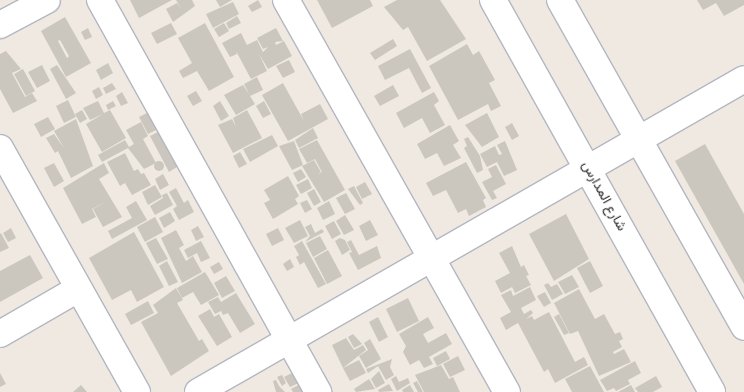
<!DOCTYPE html>
<meta charset="utf-8">
<style>
body{margin:0}
#map{position:relative;width:744px;height:392px;overflow:hidden;background:#efe9e1;font-family:Signika,Vazirmatn,sans-serif}
div>[style]{position:absolute}
.building>*{inset:0;background:#cbc7bf}
.round{border-radius:50%}
.roads{filter:drop-shadow(1px 0 #b4b7c1) drop-shadow(-1px 0 #b4b7c1) drop-shadow(0 1px #b4b7c1) drop-shadow(0 -1px #b4b7c1)}
.minor>*{height:26px;margin:-13px;padding:0 13px;transform-origin:13px;border-radius:13px;background:#fff}
span{translate:-50% -50%;white-space:nowrap;text-align:center;line-height:1.15;-webkit-text-stroke:4px #fff;paint-order:stroke}
.street-label{font-size:14px;color:#2e2e2e}
</style>
<div id="map">
<div class="building">
<div style="clip-path:polygon(130px 0,172px 0,139px 18px)"></div>
<div style="clip-path:polygon(176px 0,192px 0,195px 6px,173px 22px,166px 9px,177px 3px,181px 9px)"></div>
<div style="clip-path:polygon(216px 0,232px 0,220px 7px)"></div>
<div style="clip-path:polygon(258px 0,262px 7px,252px 12px,248px 6px)"></div>
<div style="clip-path:polygon(317px 0,370px 0,373px 6px,332px 28px)"></div>
<div style="clip-path:polygon(397px 0,440px 0,466px 39px,427px 61px,408px 27px,403px 30px,384px 7px)"></div>
<div style="clip-path:polygon(697px 0,744px 0,744px 5px,724px 16px,716px 3px,703px 10px)"></div>
<div style="clip-path:polygon(233px 2px,239px 14px,213px 28px,206px 14px)"></div>
<div style="clip-path:polygon(237px 16px,241px 23px,229px 29px,226px 23px)"></div>
<div style="clip-path:polygon(evenodd,65px 17px,91px 63px,66px 77px,41px 31px,65px 17px,60px 40px,69px 56px,67px 58px,58px 41px,60px 40px)"></div>
<div style="clip-path:polygon(171px 23px,177px 34px,157px 44px,151px 33px)"></div>
<div style="clip-path:polygon(205px 23px,234px 77px,209px 91px,197px 71px,183px 78px,179px 71px,192px 63px,178px 38px)"></div>
<div style="clip-path:polygon(224px 23px,229px 31px,219px 37px,214px 29px)"></div>
<div style="clip-path:polygon(88px 28px,92px 37px,85px 40px,81px 32px)"></div>
<div style="clip-path:polygon(276px 28px,283px 41px,275px 42px,276px 45px,284px 41px,292px 56px,268px 69px,259px 54px,267px 71px,251px 79px,236px 51px,237px 54px,230px 57px,222px 43px,241px 33px,247px 45px,257px 40px,263px 52px,268px 47px,263px 49px,257px 38px)"></div>
<div style="clip-path:polygon(393px 39px,397px 46px,375px 60px,370px 53px)"></div>
<div style="clip-path:polygon(467px 44px,473px 55px,479px 51px,495px 80px,489px 83px,501px 106px,491px 111px,488px 104px,458px 120px,429px 66px)"></div>
<div style="clip-path:polygon(410px 49px,431px 88px,422px 93px,409px 68px,385px 80px,378px 66px)"></div>
<div style="clip-path:polygon(6px 51px,21px 69px,12px 73px,25px 97px,32px 93px,37px 101px,13px 113px,0 89px,0 54px)"></div>
<div style="clip-path:polygon(289px 60px,295px 72px,283px 78px,276px 66px)"></div>
<div style="clip-path:polygon(108px 63px,113px 73px,101px 80px,96px 70px)"></div>
<div style="clip-path:polygon(42px 65px,50px 81px,37px 88px,28px 72px)"></div>
<div style="clip-path:polygon(57px 65px,76px 93px,66px 99px,50px 69px)"></div>
<div style="clip-path:polygon(23px 69px,35px 91px,26px 96px,14px 74px)"></div>
<div style="clip-path:polygon(257px 77px,263px 90px,250px 96px,255px 104px,236px 115px,224px 95px,243px 85px,249px 94px,244px 84px)"></div>
<div style="clip-path:polygon(112px 83px,116px 89px,106px 94px,103px 88px)"></div>
<div style="clip-path:polygon(283px 83px,304px 121px,301px 114px,320px 104px,328px 119px,288px 141px,262px 95px)"></div>
<div style="clip-path:polygon(393px 85px,399px 96px,380px 106px,374px 96px)"></div>
<div style="clip-path:polygon(99px 87px,103px 95px,96px 99px,92px 91px)"></div>
<div style="clip-path:polygon(196px 91px,202px 101px,193px 106px,187px 96px)"></div>
<div style="clip-path:polygon(122px 92px,128px 103px,121px 106px,116px 96px)"></div>
<div style="clip-path:polygon(434px 92px,439px 101px,434px 105px,445px 125px,430px 133px,422px 118px,404px 128px,396px 113px)"></div>
<div style="clip-path:polygon(68px 100px,76px 117px,64px 123px,56px 106px)"></div>
<div style="clip-path:polygon(98px 101px,104px 113px,110px 110px,126px 138px,102px 152px,86px 124px,103px 114px,90px 120px,83px 108px)"></div>
<div style="clip-path:polygon(113px 101px,116px 106px,108px 110px,106px 105px)"></div>
<div style="clip-path:polygon(220px 101px,229px 116px,221px 121px,213px 106px)"></div>
<div style="clip-path:polygon(264px 101px,271px 114px,263px 118px,256px 106px)"></div>
<div style="clip-path:polygon(82px 110px,87px 119px,80px 123px,75px 114px)"></div>
<div style="clip-path:polygon(247px 110px,262px 138px,233px 153px,218px 125px,232px 119px,236px 127px,233px 118px)"></div>
<div style="clip-path:polygon(149px 112px,158px 129px,148px 134px,139px 117px)"></div>
<div style="clip-path:polygon(487px 113px,499px 137px,482px 147px,465px 125px)"></div>
<div style="clip-path:polygon(48px 117px,55px 129px,41px 137px,34px 124px)"></div>
<div style="clip-path:polygon(76px 119px,93px 166px,71px 178px,58px 151px,55px 153px,46px 138px,54px 134px,64px 148px,54px 131px)"></div>
<div style="clip-path:polygon(141px 122px,148px 136px,143px 139px,156px 163px,144px 169px,128px 148px,102px 162px,98px 155px,125px 140px,129px 147px,134px 144px,126px 130px)"></div>
<div style="clip-path:polygon(512px 123px,519px 136px,512px 140px,505px 127px)"></div>
<div style="clip-path:polygon(450px 125px,459px 141px,453px 145px,461px 158px,444px 166px,437px 153px,425px 159px,417px 144px)"></div>
<div style="clip-path:polygon(313px 128px,318px 138px,299px 148px,295px 140px)"></div>
<div style="clip-path:polygon(158px 132px,177px 167px,169px 172px,150px 136px)"></div>
<div style="clip-path:polygon(272px 135px,278px 146px,250px 162px,243px 149px)"></div>
<div style="clip-path:polygon(468px 137px,480px 156px,483px 170px,477px 173px,464px 148px,467px 146px,464px 139px)"></div>
<div style="clip-path:polygon(317px 140px,345px 190px,324px 202px,302px 166px,314px 160px,321px 172px,317px 175px,322px 172px,315px 159px,307px 163px,299px 149px)"></div>
<div style="clip-path:polygon(294px 141px,303px 165px,292px 170px,279px 146px)"></div>
<div style="clip-path:polygon(505px 141px,517px 170px,504px 176px,497px 162px,487px 167px,480px 154px,495px 146px,499px 155px,502px 154px,497px 145px)"></div>
<div style="clip-path:polygon(705px 144px,744px 214px,744px 284px,675px 161px)"></div>
<div style="clip-path:polygon(240px 152px,247px 164px,239px 168px,233px 156px)"></div>
<div style="clip-path:polygon(125px 153px,134px 171px,138px 169px,141px 174px,144px 173px,151px 185px,132px 195px,125px 183px,120px 186px,107px 162px)"></div>
<div class="round" style="left:154px;top:161px;width:10px;height:10px"></div>
<div style="clip-path:polygon(466px 162px,486px 198px,483px 200px,486px 207px,469px 216px,466px 209px,458px 213px,446px 190px,433px 196px,426px 183px)"></div>
<div style="clip-path:polygon(54px 163px,64px 181px,54px 187px,44px 168px)"></div>
<div style="clip-path:polygon(104px 163px,109px 173px,99px 179px,122px 217px,103px 227px,93px 209px,107px 201px,92px 209px,96px 217px,82px 224px,63px 188px)"></div>
<div style="clip-path:polygon(496px 165px,506px 184px,493px 191px,497px 198px,492px 200px,482px 182px,492px 177px,488px 169px)"></div>
<div style="clip-path:polygon(301px 169px,306px 177px,298px 182px,293px 173px)"></div>
<div style="clip-path:polygon(163px 174px,169px 185px,160px 190px,155px 179px)"></div>
<div style="clip-path:polygon(288px 176px,299px 196px,295px 199px,298px 204px,273px 219px,264px 203px,270px 200px,264px 190px)"></div>
<div style="clip-path:polygon(308px 179px,312px 188px,301px 194px,296px 185px)"></div>
<div style="clip-path:polygon(365px 182px,372px 194px,362px 199px,356px 187px)"></div>
<div style="clip-path:polygon(155px 185px,162px 197px,148px 205px,142px 192px)"></div>
<div style="clip-path:polygon(354px 186px,363px 203px,360px 205px,348px 189px)"></div>
<div style="clip-path:polygon(176px 188px,184px 203px,188px 200px,194px 212px,179px 220px,173px 209px,177px 206px,169px 192px)"></div>
<div style="clip-path:polygon(314px 189px,321px 202px,314px 206px,307px 193px)"></div>
<div style="clip-path:polygon(167px 193px,173px 205px,155px 215px,150px 206px,163px 198px,162px 195px)"></div>
<div style="clip-path:polygon(346px 193px,355px 209px,345px 214px,336px 198px)"></div>
<div style="clip-path:polygon(307px 200px,312px 209px,305px 213px,300px 203px)"></div>
<div style="clip-path:polygon(136px 201px,147px 220px,112px 239px,108px 231px,132px 218px,126px 207px)"></div>
<div style="clip-path:polygon(329px 201px,335px 214px,323px 220px,317px 208px)"></div>
<div style="clip-path:polygon(170px 212px,175px 221px,164px 228px,159px 218px)"></div>
<div style="clip-path:polygon(566px 214px,589px 259px,554px 281px,529px 234px)"></div>
<div style="clip-path:polygon(345px 215px,354px 230px,344px 235px,336px 221px)"></div>
<div style="clip-path:polygon(155px 217px,163px 232px,145px 242px,137px 227px)"></div>
<div style="clip-path:polygon(300px 220px,308px 236px,294px 243px,285px 228px)"></div>
<div style="clip-path:polygon(370px 220px,378px 235px,366px 241px,359px 226px)"></div>
<div style="clip-path:polygon(334px 221px,341px 234px,332px 239px,325px 226px)"></div>
<div style="clip-path:polygon(311px 224px,315px 233px,322px 229px,324px 232px,305px 242px,310px 236px,305px 227px)"></div>
<div style="clip-path:polygon(198px 226px,204px 237px,196px 241px,191px 230px)"></div>
<div style="clip-path:polygon(11px 228px,16px 238px,8px 242px,3px 233px)"></div>
<div style="clip-path:polygon(278px 228px,284px 240px,272px 246px,266px 234px)"></div>
<div style="clip-path:polygon(176px 230px,184px 245px,179px 248px,186px 261px,193px 256px,202px 272px,182px 283px,161px 238px)"></div>
<div style="clip-path:polygon(134px 232px,164px 287px,137px 302px,131px 290px,112px 300px,89px 258px)"></div>
<div style="clip-path:polygon(1px 233px,9px 248px,0 252px,0 234px)"></div>
<div style="clip-path:polygon(320px 236px,327px 249px,313px 257px,306px 243px)"></div>
<div style="clip-path:polygon(156px 238px,168px 259px,157px 264px,146px 243px)"></div>
<div style="clip-path:polygon(340px 238px,345px 240px,350px 250px,342px 255px,335px 241px)"></div>
<div style="clip-path:polygon(351px 240px,359px 255px,377px 246px,381px 258px,358px 270px,349px 253px,352px 252px,347px 242px)"></div>
<div style="clip-path:polygon(201px 241px,210px 258px,201px 262px,197px 253px,188px 258px,184px 250px)"></div>
<div style="clip-path:polygon(302px 241px,326px 284px,318px 288px,304px 262px,300px 265px,296px 257px,299px 255px,294px 246px)"></div>
<div style="clip-path:polygon(512px 246px,521px 267px,524px 265px,529px 275px,526px 276px,531px 285px,515px 293px,512px 287px,501px 293px,495px 281px,510px 273px,499px 253px)"></div>
<div style="clip-path:polygon(328px 250px,342px 276px,327px 284px,314px 258px)"></div>
<div style="clip-path:polygon(30px 255px,43px 278px,0 302px,0 271px)"></div>
<div style="clip-path:polygon(290px 259px,294px 267px,287px 271px,283px 264px)"></div>
<div style="clip-path:polygon(167px 261px,178px 282px,169px 286px,159px 266px)"></div>
<div style="clip-path:polygon(590px 261px,603px 286px,590px 293px,577px 268px)"></div>
<div style="clip-path:polygon(219px 262px,223px 269px,214px 274px,210px 267px)"></div>
<div style="clip-path:polygon(205px 272px,219px 295px,201px 305px,193px 292px,182px 298px,177px 288px)"></div>
<div style="clip-path:polygon(572px 275px,579px 287px,565px 294px,558px 282px)"></div>
<div style="clip-path:polygon(226px 276px,235px 291px,222px 298px,214px 283px)"></div>
<div style="clip-path:polygon(548px 283px,551px 287px,557px 284px,563px 294px,552px 300px,544px 285px)"></div>
<div style="clip-path:polygon(530px 287px,536px 300px,521px 308px,524px 314px,531px 310px,533px 313px,526px 319px,532px 316px,534px 320px,549px 312px,575px 362px,584px 357px,588px 365px,555px 383px,548px 369px,544px 372px,518px 323px,506px 330px,500px 318px,511px 312px,501px 295px,511px 290px,513px 296px)"></div>
<div style="clip-path:polygon(176px 288px,183px 300px,177px 303px,199px 341px,202px 339px,209px 351px,171px 376px,141px 322px,158px 313px,153px 305px)"></div>
<div style="clip-path:polygon(579px 289px,595px 319px,604px 314px,615px 334px,620px 332px,623px 339px,619px 341px,622px 347px,613px 352px,614px 354px,624px 349px,631px 362px,599px 376px,578px 331px,570px 334px,554px 303px)"></div>
<div style="clip-path:polygon(545px 292px,551px 303px,544px 307px,537px 296px)"></div>
<div style="clip-path:polygon(236px 293px,255px 324px,240px 333px,228px 313px,223px 315px,221px 311px,215px 314px,208px 302px,218px 297px,221px 302px)"></div>
<div style="clip-path:polygon(408px 298px,419px 321px,397px 332px,386px 309px)"></div>
<div style="clip-path:polygon(148px 301px,154px 313px,131px 325px,125px 314px)"></div>
<div style="clip-path:polygon(210px 309px,214px 317px,219px 314px,232px 337px,217px 346px,198px 316px)"></div>
<div style="clip-path:polygon(559px 314px,569px 333px,564px 335px,554px 317px)"></div>
<div style="clip-path:polygon(378px 317px,388px 337px,379px 342px,369px 322px)"></div>
<div style="clip-path:polygon(428px 317px,434px 328px,423px 334px,428px 343px,446px 333px,452px 344px,429px 357px,433px 364px,424px 368px,419px 360px,410px 365px,403px 352px,406px 346px,399px 334px)"></div>
<div style="clip-path:polygon(353px 334px,362px 344px,354px 348px,348px 337px)"></div>
<div style="clip-path:polygon(346px 338px,354px 350px,363px 345px,366px 350px,343px 368px,332px 345px)"></div>
<div style="clip-path:polygon(370px 339px,381px 359px,366px 368px,359px 356px,368px 350px,364px 343px)"></div>
<div style="clip-path:polygon(446px 351px,450px 359px,437px 366px,433px 358px)"></div>
<div style="clip-path:polygon(458px 356px,465px 370px,450px 377px,443px 364px)"></div>
<div style="clip-path:polygon(392px 359px,390px 367px,394px 375px,386px 380px,378px 366px,368px 373px,366px 369px)"></div>
<div style="clip-path:polygon(359px 360px,366px 373px,350px 381px,343px 368px)"></div>
<div style="clip-path:polygon(635px 361px,641px 373px,628px 380px,630px 384px,616px 391px,614px 388px,607px 391px,600px 380px)"></div>
<div style="clip-path:polygon(441px 365px,449px 379px,453px 377px,460px 392px,424px 392px,415px 375px)"></div>
<div style="clip-path:polygon(590px 366px,604px 392px,572px 392px,565px 379px)"></div>
<div style="clip-path:polygon(296px 371px,301px 382px,290px 387px,284px 377px)"></div>
<div style="clip-path:polygon(379px 371px,385px 383px,376px 388px,371px 379px)"></div>
<div style="clip-path:polygon(0 373px,6px 384px,0 387px)"></div>
<div style="clip-path:polygon(282px 375px,286px 383px,282px 386px,277px 377px)"></div>
<div style="clip-path:polygon(396px 376px,399px 382px,408px 378px,410px 383px,397px 391px,391px 379px)"></div>
<div style="clip-path:polygon(656px 376px,662px 387px,653px 392px,638px 392px,635px 388px)"></div>
<div style="clip-path:polygon(369px 379px,375px 389px,356px 392px,354px 389px)"></div>
<div style="clip-path:polygon(276px 380px,279px 386px,285px 392px,276px 392px,273px 381px)"></div>
<div style="clip-path:polygon(417px 381px,423px 392px,418px 392px,413px 383px)"></div>
<div style="clip-path:polygon(304px 382px,307px 392px,293px 392px,291px 389px)"></div>
<div style="clip-path:polygon(389px 384px,393px 391px,379px 392px,378px 390px)"></div>
<div style="clip-path:polygon(81px 385px,87px 392px,73px 392px)"></div>
<div style="clip-path:polygon(410px 385px,414px 392px,403px 392px,402px 390px)"></div>
<div style="clip-path:polygon(631px 385px,635px 392px,618px 392px)"></div>
</div>
<div class="roads">
<div class="minor">
<div style="left:100px;top:0;width:449px;rotate:60.9deg"></div>
<div style="left:286px;top:0;width:450px;rotate:60.6deg"></div>
<div style="left:493px;top:0;width:449px;rotate:60.8deg"></div>
<div style="left:560px;top:0;width:375px;rotate:60.6deg"></div>
<div style="left:0;top:25px;width:53px;rotate:-28deg"></div>
<div style="left:0;top:148px;width:280px;rotate:60.7deg"></div>
<div style="left:0;top:334px;width:90px;rotate:-30deg"></div>
<div style="left:198px;top:392px;width:629px;rotate:-29.82deg"></div>
</div>
</div>
<div class="street-label">
<span style="left:604px;top:196px;rotate:61deg">شارع المدارس</span>
</div>
</div>
